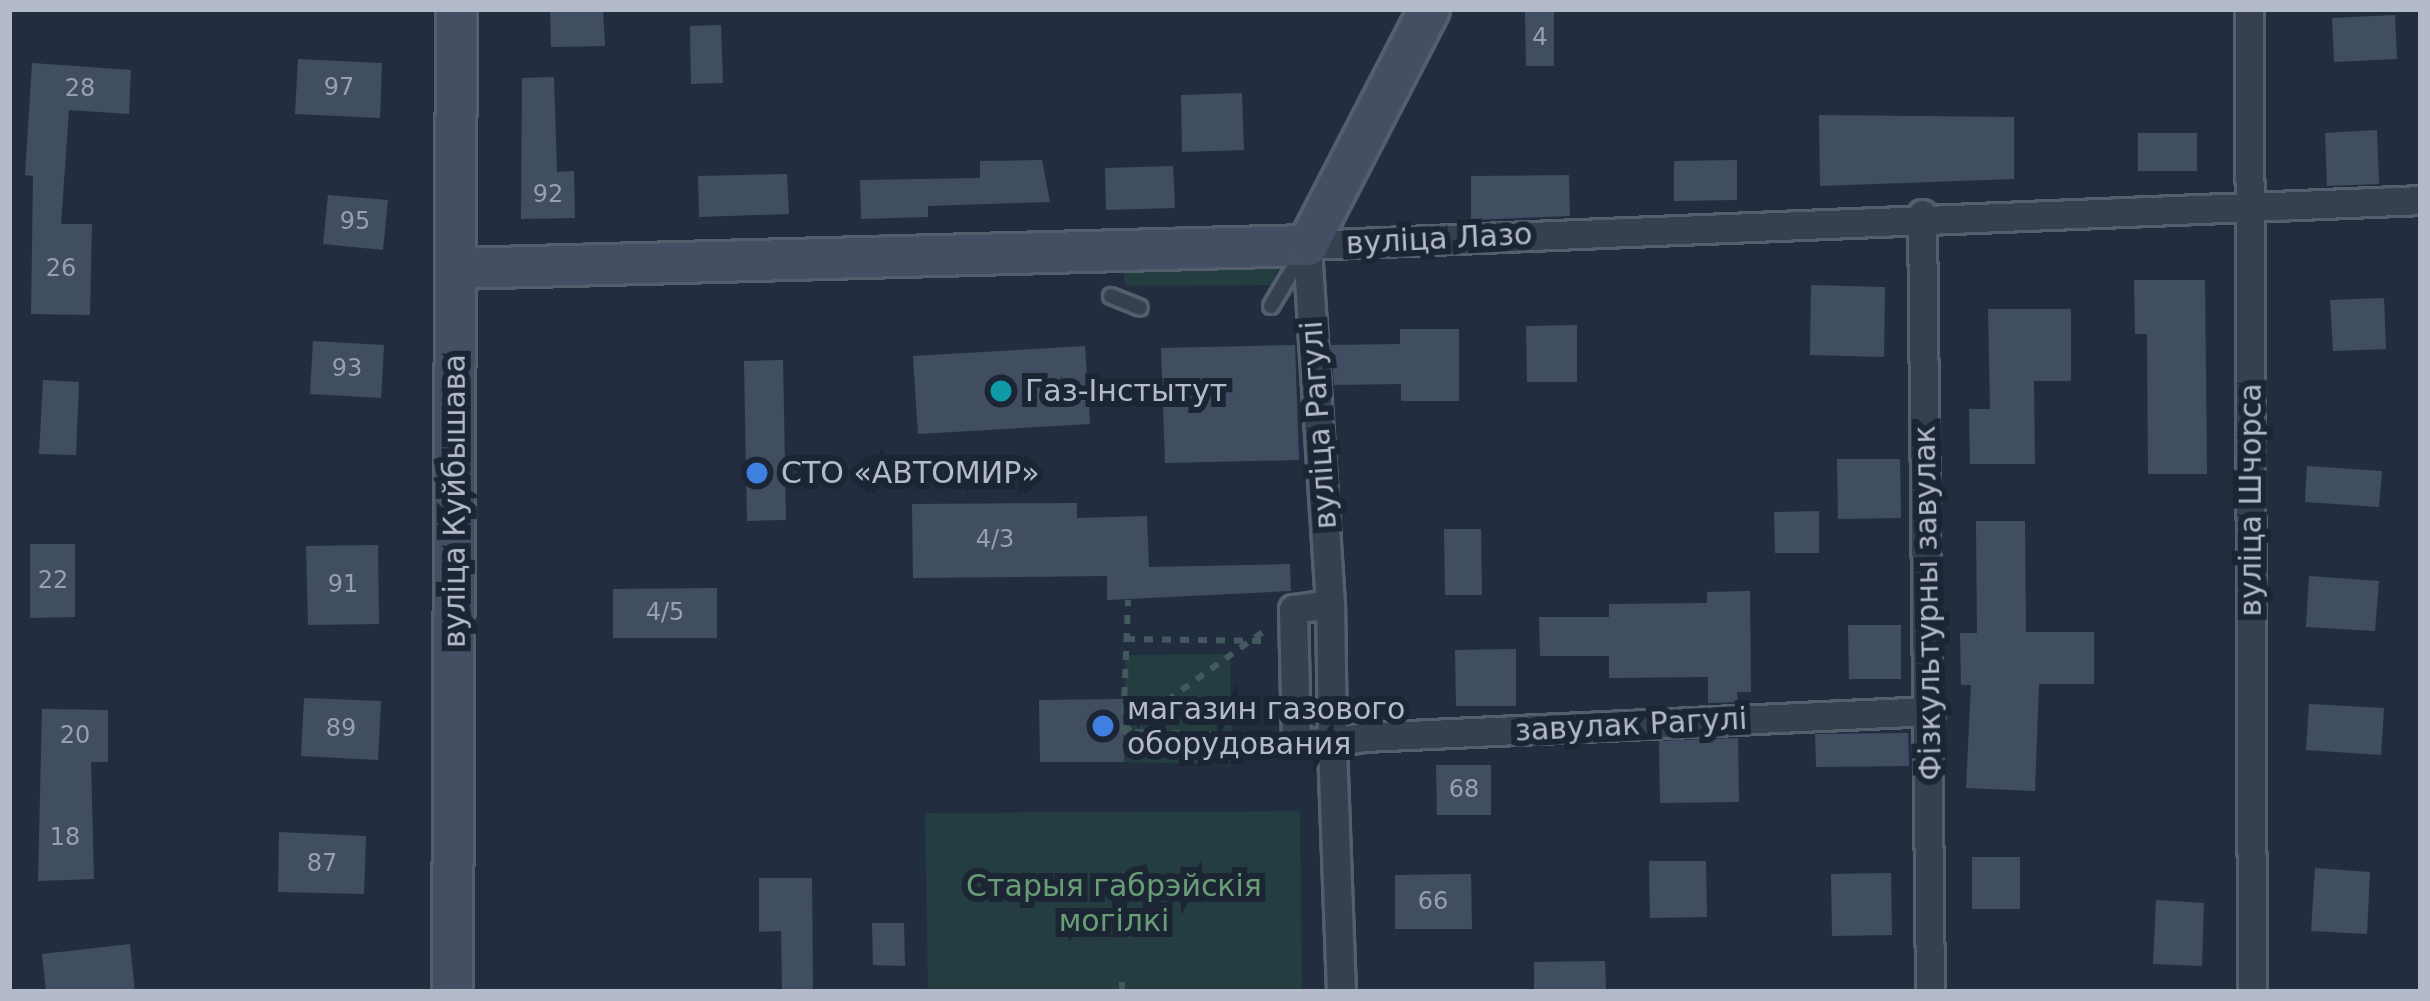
<!DOCTYPE html>
<meta charset="utf-8">
<style>
body{margin:0}
#map{position:relative;width:2430px;height:1001px;overflow:hidden;background:#222e40;font-family:"DejaVu Sans",sans-serif}
div>[style]{position:absolute}
.green>*{inset:0;background:#243d40}
.building>*{inset:0;background:#414e62}
.path>*{height:6px;margin-top:-3px;transform-origin:0;background:repeating-linear-gradient(90deg,#425a5d 0 9px,transparent 0 18px)}
.roads{filter:drop-shadow(3px 0 #555e6d) drop-shadow(-3px 0 #555e6d) drop-shadow(0 3px #555e6d) drop-shadow(0 -3px #555e6d)}
.lane>*{height:14px;margin:-7px;padding:0 7px;transform-origin:7px;border-radius:7px;background:#37404f}
.street>*{height:27px;margin:-13.5px;padding:0 13.5px;transform-origin:13.5px;border-radius:13.5px;background:#37404f}
.secondary>*{height:39px;margin:-19.5px;padding:0 19.5px;transform-origin:19.5px;border-radius:19.5px;background:#444f63}
.dots>*{width:33px;height:33px;translate:-50% -50%;box-sizing:border-box;border:6px solid #1c2534;border-radius:50%}
span{translate:-50% -50%;white-space:nowrap;text-align:center;line-height:1.15;-webkit-text-stroke:12px #1c2534;paint-order:stroke}
.number-label{font-size:24px;color:#96a0b0}
.number-label span{-webkit-text-stroke-width:0}
.street-label{font-size:30px;color:#b3bbca}
.poi-label{font-size:30px;color:#b3bbca}
.left{translate:0 -50%;text-align:left}
.park-label{font-size:30px;color:#689d75}
.frame{position:absolute;inset:0;border:12px solid #b3bbca;pointer-events:none}
</style>
<div id="map">
<div class="green">
<div style="clip-path:polygon(1278px 268px,1271px 285px,1126px 286px,1123px 272px)"></div>
<div style="clip-path:polygon(1230px 654px,1232px 765px,1124px 762px,1125px 655px)"></div>
<div style="clip-path:polygon(1300px 811px,1302px 992px,928px 992px,925px 813px)"></div>
</div>
<div class="building">
<div style="clip-path:polygon(550px 9px,603px 9px,605px 46px,551px 47px)"></div>
<div style="clip-path:polygon(1554px 10px,1554px 66px,1526px 66px,1525px 11px)"></div>
<div style="clip-path:polygon(2395px 15px,2397px 59px,2334px 62px,2332px 18px)"></div>
<div style="clip-path:polygon(721px 25px,723px 83px,691px 84px,690px 26px)"></div>
<div style="clip-path:polygon(298px 59px,382px 63px,380px 118px,295px 114px)"></div>
<div style="clip-path:polygon(32px 63px,131px 70px,129px 114px,69px 110px,61px 224px,92px 224px,90px 315px,31px 314px,33px 176px,25px 175px)"></div>
<div style="clip-path:polygon(554px 77px,557px 172px,574px 171px,575px 218px,521px 219px,522px 78px)"></div>
<div style="clip-path:polygon(1242px 93px,1244px 150px,1182px 152px,1181px 95px)"></div>
<div style="clip-path:polygon(1819px 115px,2014px 117px,2014px 179px,1820px 186px)"></div>
<div style="clip-path:polygon(2377px 130px,2379px 184px,2327px 186px,2325px 133px)"></div>
<div style="clip-path:polygon(2138px 133px,2197px 133px,2197px 171px,2138px 171px)"></div>
<div style="clip-path:polygon(1042px 160px,1050px 202px,928px 206px,928px 217px,861px 219px,860px 180px,980px 178px,980px 161px)"></div>
<div style="clip-path:polygon(1737px 160px,1737px 200px,1674px 201px,1674px 161px)"></div>
<div style="clip-path:polygon(1173px 166px,1175px 208px,1106px 210px,1105px 168px)"></div>
<div style="clip-path:polygon(787px 174px,789px 214px,699px 217px,698px 176px)"></div>
<div style="clip-path:polygon(1569px 175px,1570px 216px,1471px 220px,1471px 176px)"></div>
<div style="clip-path:polygon(328px 195px,388px 200px,383px 250px,323px 244px)"></div>
<div style="clip-path:polygon(2134px 280px,2205px 280px,2207px 474px,2148px 474px,2147px 334px,2135px 334px)"></div>
<div style="clip-path:polygon(1811px 285px,1885px 287px,1884px 357px,1810px 355px)"></div>
<div style="clip-path:polygon(2384px 298px,2386px 349px,2333px 351px,2330px 300px)"></div>
<div style="clip-path:polygon(1988px 309px,2071px 309px,2071px 381px,2034px 381px,2035px 464px,1970px 464px,1969px 409px,1990px 409px)"></div>
<div style="clip-path:polygon(1577px 325px,1577px 382px,1527px 382px,1526px 326px)"></div>
<div style="clip-path:polygon(1400px 329px,1459px 329px,1459px 401px,1401px 401px,1401px 384px,1334px 385px,1331px 345px,1400px 344px)"></div>
<div style="clip-path:polygon(313px 341px,384px 345px,381px 398px,310px 394px)"></div>
<div style="clip-path:polygon(1295px 345px,1299px 460px,1165px 463px,1161px 348px)"></div>
<div style="clip-path:polygon(1085px 346px,1090px 424px,918px 434px,913px 356px)"></div>
<div style="clip-path:polygon(783px 360px,786px 520px,747px 521px,744px 361px)"></div>
<div style="clip-path:polygon(43px 380px,79px 382px,76px 455px,39px 454px)"></div>
<div style="clip-path:polygon(1837px 459px,1900px 459px,1901px 518px,1838px 519px)"></div>
<div style="clip-path:polygon(2307px 466px,2382px 471px,2379px 507px,2305px 502px)"></div>
<div style="clip-path:polygon(1077px 503px,1077px 518px,1147px 516px,1149px 567px,1290px 564px,1291px 591px,1107px 600px,1107px 576px,913px 578px,912px 504px)"></div>
<div style="clip-path:polygon(1819px 511px,1819px 553px,1775px 553px,1774px 512px)"></div>
<div style="clip-path:polygon(1976px 521px,2025px 521px,2026px 632px,2094px 632px,2094px 684px,2039px 684px,2035px 791px,1966px 788px,1971px 685px,1961px 685px,1960px 633px,1977px 633px)"></div>
<div style="clip-path:polygon(1444px 529px,1481px 529px,1482px 595px,1445px 595px)"></div>
<div style="clip-path:polygon(30px 544px,75px 544px,75px 617px,30px 618px)"></div>
<div style="clip-path:polygon(378px 545px,379px 624px,308px 625px,306px 546px)"></div>
<div style="clip-path:polygon(2309px 576px,2379px 581px,2375px 631px,2306px 627px)"></div>
<div style="clip-path:polygon(717px 588px,717px 638px,613px 638px,613px 589px)"></div>
<div style="clip-path:polygon(1750px 591px,1751px 692px,1737px 692px,1738px 702px,1708px 703px,1708px 677px,1609px 678px,1609px 656px,1540px 656px,1539px 617px,1609px 617px,1609px 604px,1707px 603px,1707px 592px)"></div>
<div style="clip-path:polygon(1848px 625px,1901px 625px,1901px 679px,1849px 679px)"></div>
<div style="clip-path:polygon(1516px 649px,1516px 706px,1456px 706px,1455px 650px)"></div>
<div style="clip-path:polygon(304px 698px,381px 701px,378px 760px,301px 756px)"></div>
<div style="clip-path:polygon(1123px 699px,1124px 762px,1040px 762px,1039px 700px)"></div>
<div style="clip-path:polygon(2309px 704px,2384px 708px,2381px 755px,2306px 750px)"></div>
<div style="clip-path:polygon(42px 709px,108px 710px,108px 762px,91px 762px,94px 879px,38px 881px)"></div>
<div style="clip-path:polygon(1908px 733px,1909px 766px,1816px 767px,1815px 734px)"></div>
<div style="clip-path:polygon(1738px 738px,1739px 802px,1660px 803px,1659px 741px)"></div>
<div style="clip-path:polygon(1436px 765px,1491px 765px,1491px 815px,1437px 815px)"></div>
<div style="clip-path:polygon(279px 832px,366px 836px,364px 894px,278px 892px)"></div>
<div style="clip-path:polygon(1972px 857px,2020px 857px,2020px 909px,1972px 909px)"></div>
<div style="clip-path:polygon(1649px 861px,1706px 861px,1707px 917px,1650px 918px)"></div>
<div style="clip-path:polygon(2315px 868px,2370px 872px,2367px 934px,2311px 931px)"></div>
<div style="clip-path:polygon(1891px 873px,1892px 935px,1832px 936px,1831px 874px)"></div>
<div style="clip-path:polygon(1471px 874px,1472px 929px,1395px 929px,1395px 875px)"></div>
<div style="clip-path:polygon(759px 878px,812px 878px,813px 992px,782px 992px,781px 931px,759px 932px)"></div>
<div style="clip-path:polygon(2156px 900px,2204px 903px,2202px 966px,2153px 964px)"></div>
<div style="clip-path:polygon(872px 923px,904px 923px,905px 966px,873px 965px)"></div>
<div style="clip-path:polygon(130px 944px,135px 992px,46px 992px,42px 954px)"></div>
<div style="clip-path:polygon(1605px 961px,1606px 989px,1534px 989px,1534px 962px)"></div>
</div>
<div class="path">
<div style="left:1126px;top:639px;width:140px;rotate:0.8deg"></div>
<div style="left:1123px;top:732px;width:132px;rotate:-87.8deg"></div>
<div style="left:1252px;top:735px;width:129px;rotate:-178.7deg"></div>
<div style="left:1123px;top:732px;width:173px;rotate:-35.6deg"></div>
<div style="left:1122px;top:982px;width:10px;rotate:90deg"></div>
</div>
<div class="roads">
<div class="lane">
<div style="left:1111px;top:296px;width:31px;rotate:22deg"></div>
<div style="left:1271px;top:306px;width:61px;rotate:-59.2deg"></div>
</div>
<div class="street">
<div style="left:2249px;top:9px;width:983px;rotate:89.83deg"></div>
<div style="left:1922px;top:214px;width:778px;rotate:89.41deg"></div>
<div style="left:1330px;top:604px;width:360px;rotate:-93.7deg"></div>
<div style="left:1307px;top:245px;width:1115px;rotate:-2.31deg"></div>
<div style="left:1341px;top:992px;width:250px;rotate:-92.1deg"></div>
<div style="left:1332px;top:742px;width:138px;rotate:-90.8deg"></div>
<div style="left:1330px;top:604px;width:37px;rotate:172deg"></div>
<div style="left:1293px;top:609px;width:134px;rotate:88.7deg"></div>
<div style="left:1296px;top:743px;width:36px;rotate:-2deg"></div>
<div style="left:1332px;top:742px;width:33px;rotate:-9deg"></div>
<div style="left:1365px;top:737px;width:566px;rotate:-2.63deg"></div>
</div>
<div class="secondary">
<div style="left:457px;top:268px;width:850px;rotate:-1.55deg"></div>
<div style="left:1307px;top:245px;width:266px;rotate:-62.7deg"></div>
<div style="left:452px;top:992px;width:983px;rotate:-89.77deg"></div>
</div>
</div>
<div class="dots">
<div style="left:1001px;top:391px;background:#0f9aa8"></div>
<div style="left:757px;top:473px;background:#3f7fe0"></div>
<div style="left:1103px;top:726px;background:#3f7fe0"></div>
</div>
<div class="number-label">
<span style="left:1540px;top:38px">4</span>
<span style="left:339px;top:88px">97</span>
<span style="left:80px;top:89px">28</span>
<span style="left:548px;top:195px">92</span>
<span style="left:355px;top:222px">95</span>
<span style="left:61px;top:269px">26</span>
<span style="left:347px;top:369px">93</span>
<span style="left:995px;top:540px">4/3</span>
<span style="left:53px;top:581px">22</span>
<span style="left:343px;top:585px">91</span>
<span style="left:665px;top:613px">4/5</span>
<span style="left:341px;top:729px">89</span>
<span style="left:75px;top:736px">20</span>
<span style="left:1464px;top:790px">68</span>
<span style="left:65px;top:838px">18</span>
<span style="left:322px;top:864px">87</span>
<span style="left:1433px;top:902px">66</span>
</div>
<div class="street-label">
<span style="left:1439px;top:239px;rotate:-3deg">вуліца Лазо</span>
<span style="left:1319px;top:425px;rotate:-94deg">вуліца Рагулі</span>
<span style="left:2251px;top:500px;rotate:-90deg">вуліца Шчорса</span>
<span style="left:455px;top:501px;rotate:-90deg">вуліца Куйбышава</span>
<span style="left:1928px;top:603px;rotate:-91deg">Фізкультурны завулак</span>
<span style="left:1631px;top:725px;rotate:-3deg">завулак Рагулі</span>
</div>
<div class="poi-label">
<span class="left" style="left:1025px;top:391px">Газ-Інстытут</span>
<span class="left" style="left:781px;top:473px">СТО «АВТОМИР»</span>
<span class="left" style="left:1127px;top:726px">магазин газового<br>оборудования</span>
</div>
<div class="park-label">
<span style="left:1114px;top:903px">Старыя габрэйскія<br>могілкі</span>
</div>
<div class="frame"></div>
</div>
